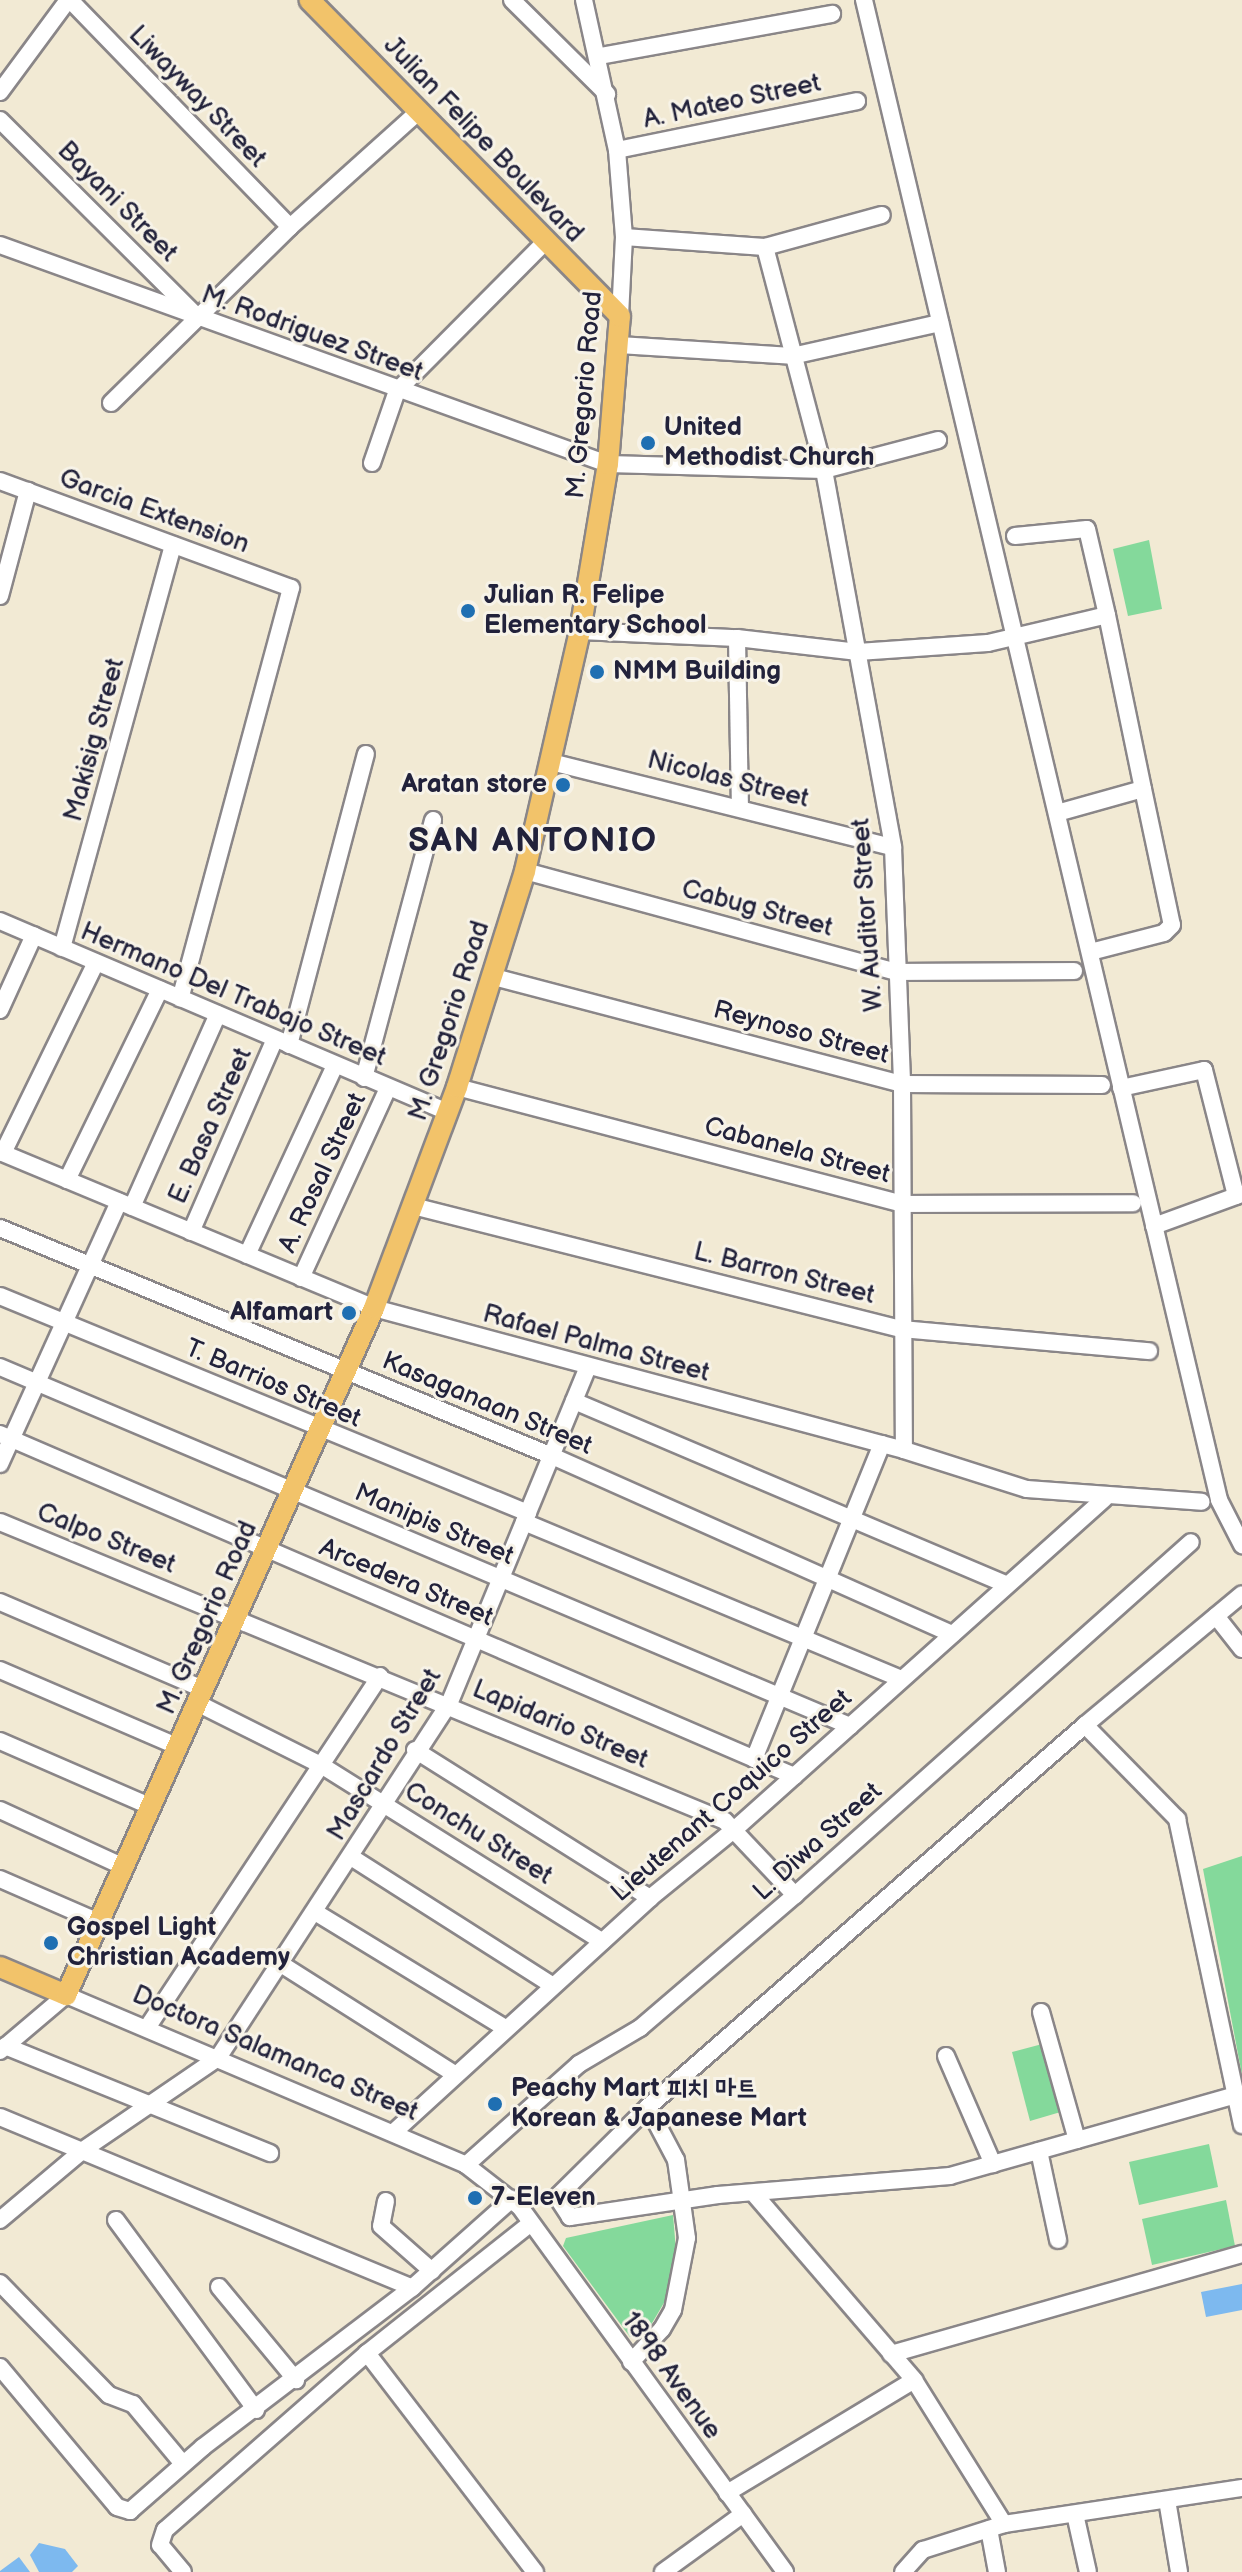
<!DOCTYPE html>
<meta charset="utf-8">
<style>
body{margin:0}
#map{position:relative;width:1242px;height:2572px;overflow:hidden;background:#f2ead4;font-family:"Balsamiq Sans","Poor Story",sans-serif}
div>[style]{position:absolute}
.green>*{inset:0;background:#84d99b}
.water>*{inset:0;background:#7db9ef}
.roads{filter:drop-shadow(2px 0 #8a8688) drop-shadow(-2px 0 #8a8688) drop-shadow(0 2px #8a8688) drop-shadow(0 -2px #8a8688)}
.minor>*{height:16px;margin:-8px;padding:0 8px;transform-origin:8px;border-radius:8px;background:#fff}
.major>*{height:20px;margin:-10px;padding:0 10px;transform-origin:10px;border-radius:10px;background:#f2c36a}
.dots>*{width:22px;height:22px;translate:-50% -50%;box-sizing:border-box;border:4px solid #f7f3e8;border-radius:50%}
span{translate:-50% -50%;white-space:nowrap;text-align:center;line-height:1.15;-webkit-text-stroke:6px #f7f3e8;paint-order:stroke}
.street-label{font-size:26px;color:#22223b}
.poi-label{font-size:26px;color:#22223b;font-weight:700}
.left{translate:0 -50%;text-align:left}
.right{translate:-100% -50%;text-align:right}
.district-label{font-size:34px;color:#22223b;font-weight:700;letter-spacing:2px}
</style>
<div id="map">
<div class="green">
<div style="clip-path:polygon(1149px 540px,1162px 609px,1128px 616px,1113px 549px)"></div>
<div style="clip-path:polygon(1242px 1856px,1242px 2075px,1203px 1869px)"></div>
<div style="clip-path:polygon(1046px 2043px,1064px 2111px,1030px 2121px,1012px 2052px)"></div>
<div style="clip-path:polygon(1209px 2144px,1218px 2187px,1139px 2205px,1129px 2162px)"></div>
<div style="clip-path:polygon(1226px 2200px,1235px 2246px,1152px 2265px,1142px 2219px)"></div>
<div style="clip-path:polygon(673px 2215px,677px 2262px,668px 2296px,645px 2335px,630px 2337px,563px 2246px,566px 2238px)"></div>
</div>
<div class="water">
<div style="clip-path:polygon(1242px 2284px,1242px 2310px,1206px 2317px,1201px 2292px)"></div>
<div style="clip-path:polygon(39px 2543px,65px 2549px,78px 2566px,72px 2572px,39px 2572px,30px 2555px)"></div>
<div style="clip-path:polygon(19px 2557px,30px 2572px,0 2572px,0 2571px)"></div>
</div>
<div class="roads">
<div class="minor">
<div style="left:70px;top:0;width:316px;rotate:45.9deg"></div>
<div style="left:512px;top:0;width:134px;rotate:44.7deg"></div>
<div style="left:584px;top:0;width:154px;rotate:77.6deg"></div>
<div style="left:617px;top:150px;width:87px;rotate:85.4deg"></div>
<div style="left:624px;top:237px;width:79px;rotate:92.9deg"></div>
<div style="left:864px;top:0;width:1541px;rotate:76.68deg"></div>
<div style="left:1219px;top:1500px;width:51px;rotate:62.9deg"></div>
<div style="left:600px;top:56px;width:236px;rotate:-10.3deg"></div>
<div style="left:0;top:92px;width:114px;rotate:-53.5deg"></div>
<div style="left:0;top:120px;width:275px;rotate:44.9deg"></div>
<div style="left:617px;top:150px;width:245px;rotate:-11.5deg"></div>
<div style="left:624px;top:237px;width:141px;rotate:4.1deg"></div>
<div style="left:765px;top:247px;width:121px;rotate:-15.3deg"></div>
<div style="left:0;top:245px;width:646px;rotate:19.81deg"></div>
<div style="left:608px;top:464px;width:216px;rotate:1.6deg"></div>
<div style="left:824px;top:470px;width:118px;rotate:-14.7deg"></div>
<div style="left:765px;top:247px;width:231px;rotate:75.2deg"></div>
<div style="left:824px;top:470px;width:383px;rotate:79.6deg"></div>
<div style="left:893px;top:847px;width:237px;rotate:87.8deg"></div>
<div style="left:902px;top:1084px;width:366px;rotate:89.7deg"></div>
<div style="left:619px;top:345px;width:173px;rotate:3.6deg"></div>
<div style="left:792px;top:356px;width:152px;rotate:-12.6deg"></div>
<div style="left:111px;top:403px;width:251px;rotate:-44.5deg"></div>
<div style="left:290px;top:227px;width:172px;rotate:-41.9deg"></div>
<div style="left:372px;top:463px;width:76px;rotate:-70.9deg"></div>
<div style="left:397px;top:391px;width:210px;rotate:-45.2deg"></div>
<div style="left:0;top:481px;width:310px;rotate:20.2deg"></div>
<div style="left:291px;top:588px;width:425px;rotate:105.1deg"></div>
<div style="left:1015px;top:536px;width:72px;rotate:-5.6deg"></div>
<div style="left:1087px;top:529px;width:88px;rotate:76.9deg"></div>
<div style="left:0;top:596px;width:109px;rotate:-75.1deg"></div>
<div style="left:580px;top:631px;width:157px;rotate:2.6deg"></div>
<div style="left:737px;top:638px;width:122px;rotate:6.6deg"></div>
<div style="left:858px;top:652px;width:130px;rotate:-4deg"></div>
<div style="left:988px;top:643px;width:122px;rotate:-13.2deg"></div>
<div style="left:1107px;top:615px;width:178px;rotate:78.3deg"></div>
<div style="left:737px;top:638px;width:170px;rotate:89deg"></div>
<div style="left:551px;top:762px;width:352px;rotate:14deg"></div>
<div style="left:1057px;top:813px;width:89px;rotate:-15.6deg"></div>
<div style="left:1143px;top:789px;width:139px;rotate:78deg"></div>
<div style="left:1172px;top:925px;width:11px;rotate:135deg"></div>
<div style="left:1164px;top:933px;width:76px;rotate:165.6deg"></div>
<div style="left:525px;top:871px;width:385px;rotate:15.2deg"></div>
<div style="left:896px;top:972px;width:178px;rotate:-0.3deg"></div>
<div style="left:0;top:921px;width:487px;rotate:23.1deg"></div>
<div style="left:62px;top:948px;width:418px;rotate:-74.6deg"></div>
<div style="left:494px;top:977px;width:422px;rotate:14.7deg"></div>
<div style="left:902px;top:1084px;width:200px;rotate:0.3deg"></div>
<div style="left:0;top:1010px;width:82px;rotate:-65.6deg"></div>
<div style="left:289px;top:1045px;width:301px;rotate:-75.2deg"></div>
<div style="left:364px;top:1078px;width:267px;rotate:-75deg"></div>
<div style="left:457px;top:1087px;width:460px;rotate:14.7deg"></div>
<div style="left:902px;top:1204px;width:231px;rotate:-0.2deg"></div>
<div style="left:1121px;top:1088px;width:85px;rotate:-12.2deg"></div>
<div style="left:1204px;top:1070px;width:130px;rotate:75.7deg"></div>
<div style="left:0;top:1152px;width:405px;rotate:22.6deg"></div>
<div style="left:374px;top:1308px;width:549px;rotate:15deg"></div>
<div style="left:904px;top:1450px;width:129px;rotate:17.6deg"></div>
<div style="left:1027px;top:1489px;width:175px;rotate:4.2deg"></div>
<div style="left:3px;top:1153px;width:212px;rotate:-64deg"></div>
<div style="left:67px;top:1180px;width:212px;rotate:-64deg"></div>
<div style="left:413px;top:1206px;width:503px;rotate:14.15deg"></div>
<div style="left:901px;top:1329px;width:249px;rotate:5.1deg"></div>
<div style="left:132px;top:1207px;width:211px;rotate:-66deg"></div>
<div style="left:1154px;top:1226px;width:94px;rotate:-20deg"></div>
<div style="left:0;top:1228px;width:597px;rotate:22.44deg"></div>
<div style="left:552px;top:1456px;width:438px;rotate:24deg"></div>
<div style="left:191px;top:1232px;width:210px;rotate:-66.5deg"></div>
<div style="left:247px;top:1255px;width:209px;rotate:-65.1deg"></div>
<div style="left:301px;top:1278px;width:209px;rotate:-65.4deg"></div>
<div style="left:0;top:1296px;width:571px;rotate:22.34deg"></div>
<div style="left:0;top:1367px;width:923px;rotate:22.9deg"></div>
<div style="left:574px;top:1401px;width:470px;rotate:23deg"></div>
<div style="left:0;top:1434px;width:865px;rotate:23.3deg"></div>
<div style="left:0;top:1464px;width:288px;rotate:-65.6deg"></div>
<div style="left:0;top:1522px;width:784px;rotate:22.41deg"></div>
<div style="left:725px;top:1821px;width:102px;rotate:46.6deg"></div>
<div style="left:524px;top:1522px;width:409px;rotate:22.6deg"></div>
<div style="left:0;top:1602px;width:223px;rotate:23.2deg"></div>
<div style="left:1216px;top:1616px;width:42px;rotate:51.8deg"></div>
<div style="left:0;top:1670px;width:195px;rotate:23.3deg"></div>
<div style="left:199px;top:1704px;width:136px;rotate:26.6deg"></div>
<div style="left:321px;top:1765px;width:332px;rotate:32.1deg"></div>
<div style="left:1085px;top:1725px;width:132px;rotate:45.6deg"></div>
<div style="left:1177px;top:1819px;width:313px;rotate:78deg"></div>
<div style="left:0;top:1741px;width:166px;rotate:23.5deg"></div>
<div style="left:415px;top:1750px;width:278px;rotate:32.2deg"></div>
<div style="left:754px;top:1759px;width:340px;rotate:-67.9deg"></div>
<div style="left:0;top:1810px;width:136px;rotate:24.7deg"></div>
<div style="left:351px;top:1857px;width:238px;rotate:32.5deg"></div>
<div style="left:0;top:1879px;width:108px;rotate:23.5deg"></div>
<div style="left:315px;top:1912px;width:223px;rotate:31.4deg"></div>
<div style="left:281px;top:1964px;width:205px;rotate:32.4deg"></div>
<div style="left:1041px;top:2012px;width:133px;rotate:74.3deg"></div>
<div style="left:147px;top:2028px;width:422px;rotate:-56.5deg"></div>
<div style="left:5px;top:2046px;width:286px;rotate:22deg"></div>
<div style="left:0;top:2051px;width:87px;rotate:-40.3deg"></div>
<div style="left:66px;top:1995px;width:435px;rotate:23deg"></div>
<div style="left:466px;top:2165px;width:68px;rotate:37.9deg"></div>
<div style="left:520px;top:2207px;width:451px;rotate:54deg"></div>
<div style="left:946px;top:2056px;width:118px;rotate:66.5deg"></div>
<div style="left:1236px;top:2095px;width:297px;rotate:164.2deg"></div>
<div style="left:950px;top:2176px;width:233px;rotate:175.3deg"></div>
<div style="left:718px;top:2195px;width:150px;rotate:171.5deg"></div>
<div style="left:570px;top:2217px;width:24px;rotate:-123deg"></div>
<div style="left:557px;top:2197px;width:128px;rotate:-44.7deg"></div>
<div style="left:648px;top:2107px;width:580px;rotate:-41.16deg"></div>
<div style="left:1085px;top:1725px;width:204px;rotate:-39.8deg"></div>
<div style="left:0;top:2117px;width:446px;rotate:22.5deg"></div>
<div style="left:394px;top:2132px;width:347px;rotate:-42.4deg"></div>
<div style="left:650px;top:1898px;width:109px;rotate:-39.1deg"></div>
<div style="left:735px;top:1829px;width:495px;rotate:-41.8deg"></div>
<div style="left:1039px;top:2151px;width:91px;rotate:77.9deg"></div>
<div style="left:466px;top:2165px;width:152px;rotate:-41.8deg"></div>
<div style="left:579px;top:2064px;width:71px;rotate:-30.5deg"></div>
<div style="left:640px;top:2028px;width:204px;rotate:-40.6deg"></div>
<div style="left:795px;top:1895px;width:530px;rotate:-41.71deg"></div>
<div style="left:756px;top:2196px;width:243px;rotate:49.3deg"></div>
<div style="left:914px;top:2380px;width:170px;rotate:58deg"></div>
<div style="left:386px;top:2201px;width:25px;rotate:101deg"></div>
<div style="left:381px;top:2226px;width:68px;rotate:41.4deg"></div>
<div style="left:0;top:2220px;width:109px;rotate:-40.1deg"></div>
<div style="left:83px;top:2150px;width:163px;rotate:-34.3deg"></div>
<div style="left:218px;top:2058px;width:423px;rotate:-56.9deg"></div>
<div style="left:449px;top:1704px;width:365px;rotate:-67.6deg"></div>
<div style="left:116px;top:2220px;width:236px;rotate:53.6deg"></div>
<div style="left:0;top:2283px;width:156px;rotate:45.8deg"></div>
<div style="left:109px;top:2395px;width:26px;rotate:21deg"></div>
<div style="left:133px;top:2404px;width:78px;rotate:50.2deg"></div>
<div style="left:219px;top:2287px;width:121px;rotate:50.4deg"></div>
<div style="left:367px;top:2353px;width:276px;rotate:52.5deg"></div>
<div style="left:891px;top:2354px;width:365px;rotate:-15.9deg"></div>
<div style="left:631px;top:2362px;width:45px;rotate:-46.8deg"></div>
<div style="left:662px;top:2329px;width:22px;rotate:-60deg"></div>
<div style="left:673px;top:2310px;width:73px;rotate:-79deg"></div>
<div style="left:687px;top:2238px;width:79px;rotate:-98deg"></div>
<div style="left:676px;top:2160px;width:60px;rotate:-117.8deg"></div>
<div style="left:0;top:2367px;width:182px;rotate:50.1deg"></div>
<div style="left:117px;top:2507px;width:14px;rotate:17deg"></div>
<div style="left:130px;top:2511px;width:97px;rotate:-41.2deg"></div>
<div style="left:203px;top:2447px;width:263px;rotate:-37.3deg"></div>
<div style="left:412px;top:2288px;width:134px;rotate:-41.7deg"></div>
<div style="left:727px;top:2493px;width:218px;rotate:-31.1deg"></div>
<div style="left:1167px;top:2500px;width:73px;rotate:80.5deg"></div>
<div style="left:1075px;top:2514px;width:59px;rotate:77.4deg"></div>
<div style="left:989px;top:2529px;width:44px;rotate:79.5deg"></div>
<div style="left:183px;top:2572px;width:35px;rotate:-130deg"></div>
<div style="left:160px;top:2545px;width:16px;rotate:-72deg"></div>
<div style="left:165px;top:2530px;width:269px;rotate:-41.2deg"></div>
<div style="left:367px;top:2353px;width:209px;rotate:-38.4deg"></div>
<div style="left:663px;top:2572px;width:99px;rotate:-35.9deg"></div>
<div style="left:903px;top:2572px;width:30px;rotate:-48deg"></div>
<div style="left:923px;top:2550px;width:85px;rotate:-17.8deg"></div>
<div style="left:1004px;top:2524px;width:241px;rotate:-8.6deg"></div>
</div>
<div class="major">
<div style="left:0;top:1967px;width:72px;rotate:23deg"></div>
<div style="left:66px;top:1995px;width:753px;rotate:-65.85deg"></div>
<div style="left:374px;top:1308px;width:236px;rotate:-69.4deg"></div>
<div style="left:457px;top:1087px;width:226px;rotate:-72.5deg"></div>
<div style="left:525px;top:871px;width:246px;rotate:-77.1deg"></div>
<div style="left:580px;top:631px;width:169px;rotate:-80.5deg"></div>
<div style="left:608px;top:464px;width:148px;rotate:-85.4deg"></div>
<div style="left:620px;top:316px;width:443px;rotate:-134.5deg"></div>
</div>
</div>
<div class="dots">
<div style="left:648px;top:443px;background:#1f6fb2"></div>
<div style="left:468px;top:611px;background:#1f6fb2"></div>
<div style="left:597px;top:672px;background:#1f6fb2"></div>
<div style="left:563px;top:785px;background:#1f6fb2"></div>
<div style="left:349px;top:1313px;background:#1f6fb2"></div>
<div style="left:51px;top:1943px;background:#1f6fb2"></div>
<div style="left:495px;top:2104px;background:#1f6fb2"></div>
<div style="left:475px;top:2198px;background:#1f6fb2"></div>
</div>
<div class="street-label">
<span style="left:197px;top:97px;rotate:46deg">Liwayway Street</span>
<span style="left:732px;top:102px;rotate:-12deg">A. Mateo Street</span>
<span style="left:483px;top:140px;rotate:46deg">Julian Felipe Boulevard</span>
<span style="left:117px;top:202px;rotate:45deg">Bayani Street</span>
<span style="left:312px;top:334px;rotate:20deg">M. Rodriguez Street</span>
<span style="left:585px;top:395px;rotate:-85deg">M. Gregorio Road</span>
<span style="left:154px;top:512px;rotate:20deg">Garcia Extension</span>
<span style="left:95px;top:740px;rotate:-75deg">Makisig Street</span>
<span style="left:728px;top:780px;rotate:14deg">Nicolas Street</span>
<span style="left:757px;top:909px;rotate:15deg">Cabug Street</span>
<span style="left:868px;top:915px;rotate:-94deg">W. Auditor Street</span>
<span style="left:233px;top:995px;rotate:23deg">Hermano Del Trabajo Street</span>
<span style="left:450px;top:1021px;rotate:-72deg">M. Gregorio Road</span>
<span style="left:801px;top:1033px;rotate:15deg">Reynoso Street</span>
<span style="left:211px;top:1126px;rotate:-66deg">E. Basa Street</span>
<span style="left:797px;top:1151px;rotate:15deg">Cabanela Street</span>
<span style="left:323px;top:1173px;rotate:-65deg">A. Rosal Street</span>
<span style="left:784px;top:1274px;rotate:14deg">L. Barron Street</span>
<span style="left:596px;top:1344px;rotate:15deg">Rafael Palma Street</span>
<span style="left:273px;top:1384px;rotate:23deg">T. Barrios Street</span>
<span style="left:487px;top:1404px;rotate:23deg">Kasaganaan Street</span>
<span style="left:434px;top:1525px;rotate:23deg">Manipis Street</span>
<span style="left:106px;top:1539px;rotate:22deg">Calpo Street</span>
<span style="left:406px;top:1583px;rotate:23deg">Arcedera Street</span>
<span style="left:208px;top:1618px;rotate:-66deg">M. Gregorio Road</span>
<span style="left:560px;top:1725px;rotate:23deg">Lapidario Street</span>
<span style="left:385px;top:1755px;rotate:-59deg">Mascardo Street</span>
<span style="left:732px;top:1796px;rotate:-41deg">Lieutenant Coquico Street</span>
<span style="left:478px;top:1834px;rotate:32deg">Conchu Street</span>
<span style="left:818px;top:1842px;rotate:-42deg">L. Diwa Street</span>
<span style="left:275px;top:2054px;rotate:23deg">Doctora Salamanca Street</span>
<span style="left:671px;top:2376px;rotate:54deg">1898 Avenue</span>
</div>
<div class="poi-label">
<span class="left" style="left:664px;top:443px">United<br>Methodist Church</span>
<span class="left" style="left:484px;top:611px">Julian R. Felipe<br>Elementary School</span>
<span class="left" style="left:613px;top:672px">NMM Building</span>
<span class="right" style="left:547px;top:785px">Aratan store</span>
<span class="right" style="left:333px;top:1313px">Alfamart</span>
<span class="left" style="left:67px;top:1943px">Gospel Light<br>Christian Academy</span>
<span class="left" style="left:511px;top:2104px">Peachy Mart 피치 마트<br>Korean &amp; Japanese Mart</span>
<span class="left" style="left:491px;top:2198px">7-Eleven</span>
</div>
<div class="district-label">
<span style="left:533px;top:841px">SAN ANTONIO</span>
</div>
</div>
